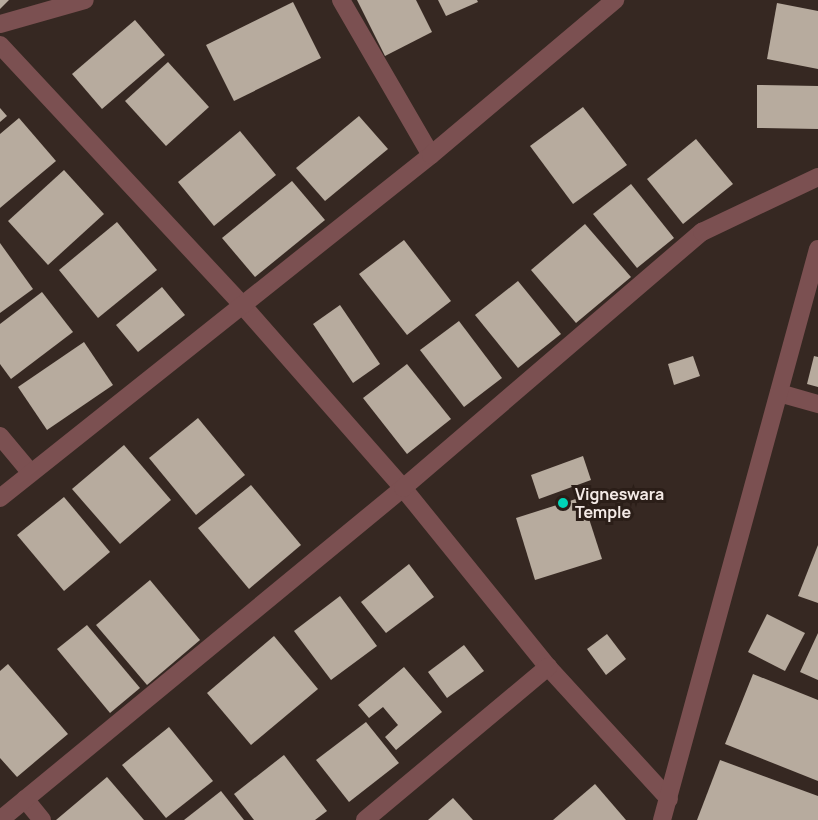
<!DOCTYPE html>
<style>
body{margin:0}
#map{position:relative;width:818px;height:820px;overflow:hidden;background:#362822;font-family:Manrope,sans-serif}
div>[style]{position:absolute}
.building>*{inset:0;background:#b7ab9e}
.minor>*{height:18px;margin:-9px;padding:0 9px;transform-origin:9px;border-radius:9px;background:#7b5051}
.dots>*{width:16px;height:16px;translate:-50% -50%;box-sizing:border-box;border:3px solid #2b1e18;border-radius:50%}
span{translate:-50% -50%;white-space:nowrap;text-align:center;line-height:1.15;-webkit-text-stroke:6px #2b1e18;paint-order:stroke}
.poi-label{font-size:16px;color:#f4eae6;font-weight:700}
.left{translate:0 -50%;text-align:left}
</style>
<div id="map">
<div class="building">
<div style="clip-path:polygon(0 0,9px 0,0 9px)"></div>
<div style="clip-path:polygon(357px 0,416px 0,432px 32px,385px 56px)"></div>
<div style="clip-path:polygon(438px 0,477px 0,478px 2px,446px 16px)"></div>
<div style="clip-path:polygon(293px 2px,321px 58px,234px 101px,206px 45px)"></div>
<div style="clip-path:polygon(777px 3px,818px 11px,818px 69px,767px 59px)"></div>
<div style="clip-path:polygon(135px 20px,165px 55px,102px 109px,72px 74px)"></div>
<div style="clip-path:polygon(168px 62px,209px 107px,166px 146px,125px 101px)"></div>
<div style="clip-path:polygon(757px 85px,818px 86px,818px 129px,757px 128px)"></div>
<div style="clip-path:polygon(583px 107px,627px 165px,573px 204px,530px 146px)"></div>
<div style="clip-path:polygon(0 108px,7px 116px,0 122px)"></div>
<div style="clip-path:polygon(359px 116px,388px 149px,325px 201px,296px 168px)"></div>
<div style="clip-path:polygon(19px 118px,56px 161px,0 208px,0 134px)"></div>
<div style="clip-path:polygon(240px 131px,276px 175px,214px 226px,178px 182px)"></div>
<div style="clip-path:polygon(696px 139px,733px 184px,683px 224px,647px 179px)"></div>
<div style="clip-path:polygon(64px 170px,104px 214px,48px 265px,8px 221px)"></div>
<div style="clip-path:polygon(292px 181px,325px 220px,255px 277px,222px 238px)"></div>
<div style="clip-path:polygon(631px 184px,674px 238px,637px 268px,593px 214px)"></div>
<div style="clip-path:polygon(117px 222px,157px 270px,98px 318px,59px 270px)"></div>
<div style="clip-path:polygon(585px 224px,631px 277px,576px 323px,531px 270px)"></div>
<div style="clip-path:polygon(404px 240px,451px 301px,407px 335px,359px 274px)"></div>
<div style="clip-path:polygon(0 243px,33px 289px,0 313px)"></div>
<div style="clip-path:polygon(518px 281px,561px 334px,518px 368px,475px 315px)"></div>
<div style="clip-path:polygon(162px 287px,185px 315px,138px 352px,116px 325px)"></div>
<div style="clip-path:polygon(42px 292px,73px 332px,11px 379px,0 364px,0 324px)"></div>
<div style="clip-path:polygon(340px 305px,380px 364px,353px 383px,313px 324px)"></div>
<div style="clip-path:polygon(459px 321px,502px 378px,464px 407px,420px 350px)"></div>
<div style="clip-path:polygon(84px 342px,113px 385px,47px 430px,18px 387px)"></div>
<div style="clip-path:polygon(693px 356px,700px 376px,674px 385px,668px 364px)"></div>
<div style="clip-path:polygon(814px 356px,818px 357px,818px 387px,807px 384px)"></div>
<div style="clip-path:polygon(407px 364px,451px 419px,407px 454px,363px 398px)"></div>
<div style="clip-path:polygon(198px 418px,245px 475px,196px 515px,149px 458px)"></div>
<div style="clip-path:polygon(124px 445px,171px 500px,120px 544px,72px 489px)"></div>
<div style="clip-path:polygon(583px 456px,591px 480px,539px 499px,531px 475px)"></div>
<div style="clip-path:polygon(251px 485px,301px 545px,249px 589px,198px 528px)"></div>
<div style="clip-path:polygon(64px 497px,110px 552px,64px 591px,17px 535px)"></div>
<div style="clip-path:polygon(582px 497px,602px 559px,535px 580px,516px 518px)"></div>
<div style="clip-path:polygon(818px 545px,818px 603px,798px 596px)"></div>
<div style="clip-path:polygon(409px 564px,434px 597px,386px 633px,361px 602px)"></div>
<div style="clip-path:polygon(150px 580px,200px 640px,147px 685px,96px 625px)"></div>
<div style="clip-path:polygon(340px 596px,377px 646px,331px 680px,294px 631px)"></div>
<div style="clip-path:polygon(767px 614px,805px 633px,785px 671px,748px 652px)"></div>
<div style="clip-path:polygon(87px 625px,140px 688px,110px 713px,57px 649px)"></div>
<div style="clip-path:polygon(818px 633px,818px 680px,800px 672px)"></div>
<div style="clip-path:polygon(607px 634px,626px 659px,606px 675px,587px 649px)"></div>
<div style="clip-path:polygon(274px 636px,318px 689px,251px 745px,207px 693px)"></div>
<div style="clip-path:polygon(464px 645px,484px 671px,447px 698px,428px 672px)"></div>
<div style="clip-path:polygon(8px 664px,68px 734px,17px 777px,0 758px,0 671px)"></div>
<div style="clip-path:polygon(404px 667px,442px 712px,396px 750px,385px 737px,398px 725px,383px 707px,369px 718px,358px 705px)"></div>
<div style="clip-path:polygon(753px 674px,818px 700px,818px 781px,725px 744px)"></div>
<div style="clip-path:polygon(366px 722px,399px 763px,349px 802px,316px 760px)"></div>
<div style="clip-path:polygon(169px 727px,213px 781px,166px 818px,122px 765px)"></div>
<div style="clip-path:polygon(284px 755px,327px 811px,315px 820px,254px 820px,234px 794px)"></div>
<div style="clip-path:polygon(720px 760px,818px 796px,818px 820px,697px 820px)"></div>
<div style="clip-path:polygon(107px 777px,144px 820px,56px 820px)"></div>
<div style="clip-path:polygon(595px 784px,626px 820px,553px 820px)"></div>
<div style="clip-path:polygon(221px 791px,244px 820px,184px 820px)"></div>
<div style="clip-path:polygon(453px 798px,473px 820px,428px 820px)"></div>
</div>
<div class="minor">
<div style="left:341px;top:0;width:179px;rotate:59.9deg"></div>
<div style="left:0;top:24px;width:88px;rotate:-15.8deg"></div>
<div style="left:0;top:45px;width:358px;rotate:47deg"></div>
<div style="left:244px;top:307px;width:241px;rotate:48.7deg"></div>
<div style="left:403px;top:488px;width:230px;rotate:51deg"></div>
<div style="left:548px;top:667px;width:179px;rotate:47.5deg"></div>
<div style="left:779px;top:393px;width:41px;rotate:15.8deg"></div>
<div style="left:0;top:436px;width:47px;rotate:50.2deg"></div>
<div style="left:0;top:498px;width:551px;rotate:-38.51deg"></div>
<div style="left:431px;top:155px;width:241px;rotate:-40.1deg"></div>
<div style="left:25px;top:799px;width:27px;rotate:51deg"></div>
<div style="left:0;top:820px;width:522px;rotate:-39.48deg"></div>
<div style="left:403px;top:488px;width:394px;rotate:-40.6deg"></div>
<div style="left:702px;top:232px;width:128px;rotate:-25.4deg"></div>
<div style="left:365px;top:820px;width:239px;rotate:-39.9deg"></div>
<div style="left:662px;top:820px;width:592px;rotate:-74.72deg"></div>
</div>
<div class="dots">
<div style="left:563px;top:503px;background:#00d5b7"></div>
</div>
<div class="poi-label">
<span class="left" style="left:575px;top:503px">Vigneswara<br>Temple</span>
</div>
</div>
